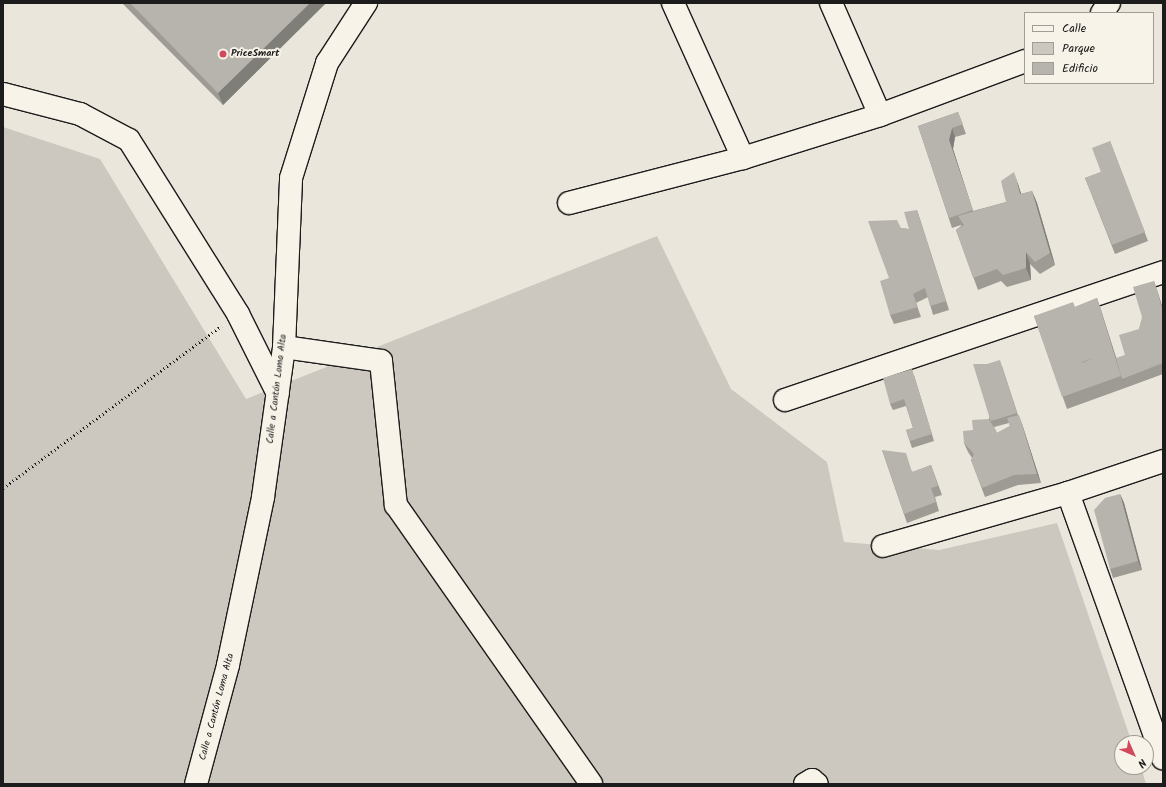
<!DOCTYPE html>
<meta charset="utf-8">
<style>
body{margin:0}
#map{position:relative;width:1166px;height:787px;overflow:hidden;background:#eae6dc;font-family:Kalam,sans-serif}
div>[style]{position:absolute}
.green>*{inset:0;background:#ccc8c0}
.path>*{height:2.5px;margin-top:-1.25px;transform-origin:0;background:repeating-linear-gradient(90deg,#1c1c1c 0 1px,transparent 0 4px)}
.roads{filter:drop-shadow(1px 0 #1c1c1c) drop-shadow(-1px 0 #1c1c1c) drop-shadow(0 1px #1c1c1c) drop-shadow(0 -1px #1c1c1c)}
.minor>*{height:22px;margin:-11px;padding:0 11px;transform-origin:11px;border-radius:11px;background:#f7f3e8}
.wall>*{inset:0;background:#9d9b94}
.shaded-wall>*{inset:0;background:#7f7e78}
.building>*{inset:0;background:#b6b4ac}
.dots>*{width:11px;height:11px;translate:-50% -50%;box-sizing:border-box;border:2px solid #f7f3e8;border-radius:50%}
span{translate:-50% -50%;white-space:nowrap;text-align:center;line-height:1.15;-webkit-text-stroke:4px #f7f3e8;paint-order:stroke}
.poi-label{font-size:10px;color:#1c1c1c;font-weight:700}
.left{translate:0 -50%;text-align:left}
.street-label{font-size:10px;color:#1c1c1c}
.frame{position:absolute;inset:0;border:4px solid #1c1c1c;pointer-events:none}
.legend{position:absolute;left:1024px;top:12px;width:130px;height:72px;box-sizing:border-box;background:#f7f3e8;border:1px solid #9f9d96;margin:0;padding:5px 7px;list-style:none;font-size:12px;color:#1c1c1c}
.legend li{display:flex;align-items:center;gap:8px;height:20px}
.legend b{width:20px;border:1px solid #9f9d96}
.north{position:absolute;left:1114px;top:735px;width:40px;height:40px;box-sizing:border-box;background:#f7f3e8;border:1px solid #9f9d96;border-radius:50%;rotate:135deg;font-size:11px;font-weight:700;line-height:16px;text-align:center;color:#1c1c1c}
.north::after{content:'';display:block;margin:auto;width:14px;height:18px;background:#d1495b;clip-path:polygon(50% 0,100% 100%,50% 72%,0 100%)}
</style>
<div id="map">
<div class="green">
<div style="clip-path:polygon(3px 127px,100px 159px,246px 399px,657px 236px,731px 389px,827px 462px,844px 542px,939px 550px,1057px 523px,1132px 743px,1122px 743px,1122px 767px,1141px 767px,1146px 784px,3px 784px)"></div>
</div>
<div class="path">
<div style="left:3px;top:488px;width:272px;rotate:-36.6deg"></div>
</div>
<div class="roads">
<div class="minor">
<div style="left:673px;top:3px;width:170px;rotate:65.7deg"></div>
<div style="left:831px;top:3px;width:122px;rotate:66.4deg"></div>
<div style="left:1102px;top:13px;width:12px;rotate:-55deg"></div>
<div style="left:3px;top:94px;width:80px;rotate:14.6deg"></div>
<div style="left:80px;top:114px;width:55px;rotate:28deg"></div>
<div style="left:129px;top:140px;width:205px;rotate:57.9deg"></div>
<div style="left:238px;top:314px;width:89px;rotate:63.4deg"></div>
<div style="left:569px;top:203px;width:180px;rotate:-14.5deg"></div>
<div style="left:743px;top:158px;width:144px;rotate:-17.4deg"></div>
<div style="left:880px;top:115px;width:155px;rotate:-20.4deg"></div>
<div style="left:284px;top:347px;width:98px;rotate:8.2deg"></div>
<div style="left:381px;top:361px;width:145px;rotate:84.1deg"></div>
<div style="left:396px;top:505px;width:340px;rotate:55deg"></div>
<div style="left:785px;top:400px;width:399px;rotate:-18.7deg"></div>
<div style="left:1068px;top:493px;width:282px;rotate:70.3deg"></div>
<div style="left:883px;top:546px;width:192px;rotate:-16deg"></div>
<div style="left:1068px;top:493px;width:100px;rotate:-18.6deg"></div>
<div style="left:196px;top:784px;width:123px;rotate:-74.9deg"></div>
<div style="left:228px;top:665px;width:172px;rotate:-78.2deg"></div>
<div style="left:263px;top:497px;width:151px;rotate:-82deg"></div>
<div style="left:284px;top:347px;width:169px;rotate:-87.6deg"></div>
<div style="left:291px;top:178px;width:121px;rotate:-72.6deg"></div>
<div style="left:327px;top:63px;width:72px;rotate:-57deg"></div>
<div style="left:805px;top:784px;width:8px;rotate:-30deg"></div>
<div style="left:812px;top:780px;width:6px;rotate:39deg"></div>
</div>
</div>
<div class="wall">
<div style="clip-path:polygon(122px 3px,326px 3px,223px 105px)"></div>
<div style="clip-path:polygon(958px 112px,966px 134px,955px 137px,953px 149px,973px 211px,1006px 202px,1018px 184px,1021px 194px,1032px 191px,1037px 203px,1055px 265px,1040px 274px,1030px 264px,1031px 280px,1007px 287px,1001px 281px,978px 290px,956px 230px,961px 226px,961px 225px,952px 228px,918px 126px)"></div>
<div style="clip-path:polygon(1110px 141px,1148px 241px,1115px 254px,1085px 178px,1101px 172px)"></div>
<div style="clip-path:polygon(917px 210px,949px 310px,933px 315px,928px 297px,916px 303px,921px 317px,894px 324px,890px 315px,889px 278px,901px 228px,909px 229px)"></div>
<div style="clip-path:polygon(1154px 281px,1163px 309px,1163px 374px,1125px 388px,1067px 409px,1034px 316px,1075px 307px,1097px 298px,1118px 363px,1125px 355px,1139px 329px)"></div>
<div style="clip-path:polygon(evenodd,1002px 366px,1018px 415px,1022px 424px,1041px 483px,1018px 485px,985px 497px,971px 460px,972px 458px,968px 452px,964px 443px,973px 430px,989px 419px,1002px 366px,1009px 423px,1010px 426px,997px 433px,994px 427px,1009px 423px)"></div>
<div style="clip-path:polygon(914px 375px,934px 441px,912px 448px,906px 430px,913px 428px,906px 406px,893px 410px,890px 404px)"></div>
<div style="clip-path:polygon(882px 450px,913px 472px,931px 465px,942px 495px,935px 497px,939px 511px,907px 523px)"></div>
<div style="clip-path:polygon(1120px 494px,1124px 503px,1142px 570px,1113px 578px,1110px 569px)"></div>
</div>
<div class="shaded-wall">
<div style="clip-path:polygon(310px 3px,326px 3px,223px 105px,218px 93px)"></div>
<div style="clip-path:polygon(952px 128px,955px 137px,953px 149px,976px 220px,949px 140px)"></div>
<div style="clip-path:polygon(1014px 172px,1018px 184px,1025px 206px,1020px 194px)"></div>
<div style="clip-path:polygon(1032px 191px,1037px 203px,1055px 265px,1050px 253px)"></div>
<div style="clip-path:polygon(917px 210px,920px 219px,949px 310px,946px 301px)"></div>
<div style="clip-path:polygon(1026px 252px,1030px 264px,1031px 280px,1026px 268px)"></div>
<div style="clip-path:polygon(1154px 281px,1163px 309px,1163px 311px)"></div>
<div style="clip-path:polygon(1097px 298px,1101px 310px,1125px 388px,1121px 376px)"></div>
<div style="clip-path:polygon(1019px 415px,1022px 424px,1041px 483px,1037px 474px)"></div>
<div style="clip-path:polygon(1120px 494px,1124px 503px,1142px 570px,1138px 561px)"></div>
</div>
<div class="building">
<div style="clip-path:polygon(130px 3px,310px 3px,218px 93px)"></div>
<div style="clip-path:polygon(958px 112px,963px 124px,952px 128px,949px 140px,973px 210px,949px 218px,918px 126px)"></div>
<div style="clip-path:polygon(1110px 141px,1145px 232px,1112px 245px,1085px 178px,1101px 172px,1092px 148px)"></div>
<div style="clip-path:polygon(1014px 172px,1020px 194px,1032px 191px,1050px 253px,1035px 262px,1026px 252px,1026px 268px,1003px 275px,997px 269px,973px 278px,956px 230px,964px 225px,958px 216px,1006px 202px,1001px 181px)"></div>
<div style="clip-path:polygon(917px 210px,946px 301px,930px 306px,925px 288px,913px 294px,918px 307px,890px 315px,880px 281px,889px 278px,868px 221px,897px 220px,901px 228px,909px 229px,904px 212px)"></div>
<div style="clip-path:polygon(1154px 281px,1163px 311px,1163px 363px,1122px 379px,1116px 358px,1125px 355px,1119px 335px,1139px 329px,1142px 317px,1133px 287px)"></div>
<div style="clip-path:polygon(evenodd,1097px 298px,1121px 376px,1062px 397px,1034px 316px,1073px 302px,1075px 307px,1097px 298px,1093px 358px,1082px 363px,1082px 362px,1093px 358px)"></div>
<div style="clip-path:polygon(1000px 360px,1017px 413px,991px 421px,990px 419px,973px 364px,987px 364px)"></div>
<div style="clip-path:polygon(912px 369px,932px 434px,910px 441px,906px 430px,913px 428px,904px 399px,890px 404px,883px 378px)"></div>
<div style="clip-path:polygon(1019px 415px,1037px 474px,1014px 475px,982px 488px,971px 460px,974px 454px,964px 443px,963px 431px,973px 430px,972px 420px,989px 419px,997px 433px,1010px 426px,1007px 418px)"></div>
<div style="clip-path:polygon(882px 450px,906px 453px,912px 472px,931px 465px,938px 486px,931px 488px,936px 502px,904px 514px)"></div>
<div style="clip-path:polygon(1120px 494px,1138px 561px,1110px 569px,1094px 510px,1105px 498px)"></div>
</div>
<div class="dots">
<div style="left:223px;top:54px;background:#d1495b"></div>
</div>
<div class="poi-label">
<span class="left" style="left:231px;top:54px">PriceSmart</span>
</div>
<div class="street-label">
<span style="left:277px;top:389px;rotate:-83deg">Calle a Cantón Loma Alta</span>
<span style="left:217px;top:707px;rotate:-75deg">Calle a Cantón Loma Alta</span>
</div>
<div class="frame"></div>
<ul class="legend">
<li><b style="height:5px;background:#f7f3e8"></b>Calle</li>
<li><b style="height:11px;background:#ccc8c0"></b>Parque</li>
<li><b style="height:11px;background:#b6b4ac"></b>Edificio</li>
</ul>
<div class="north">N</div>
</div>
